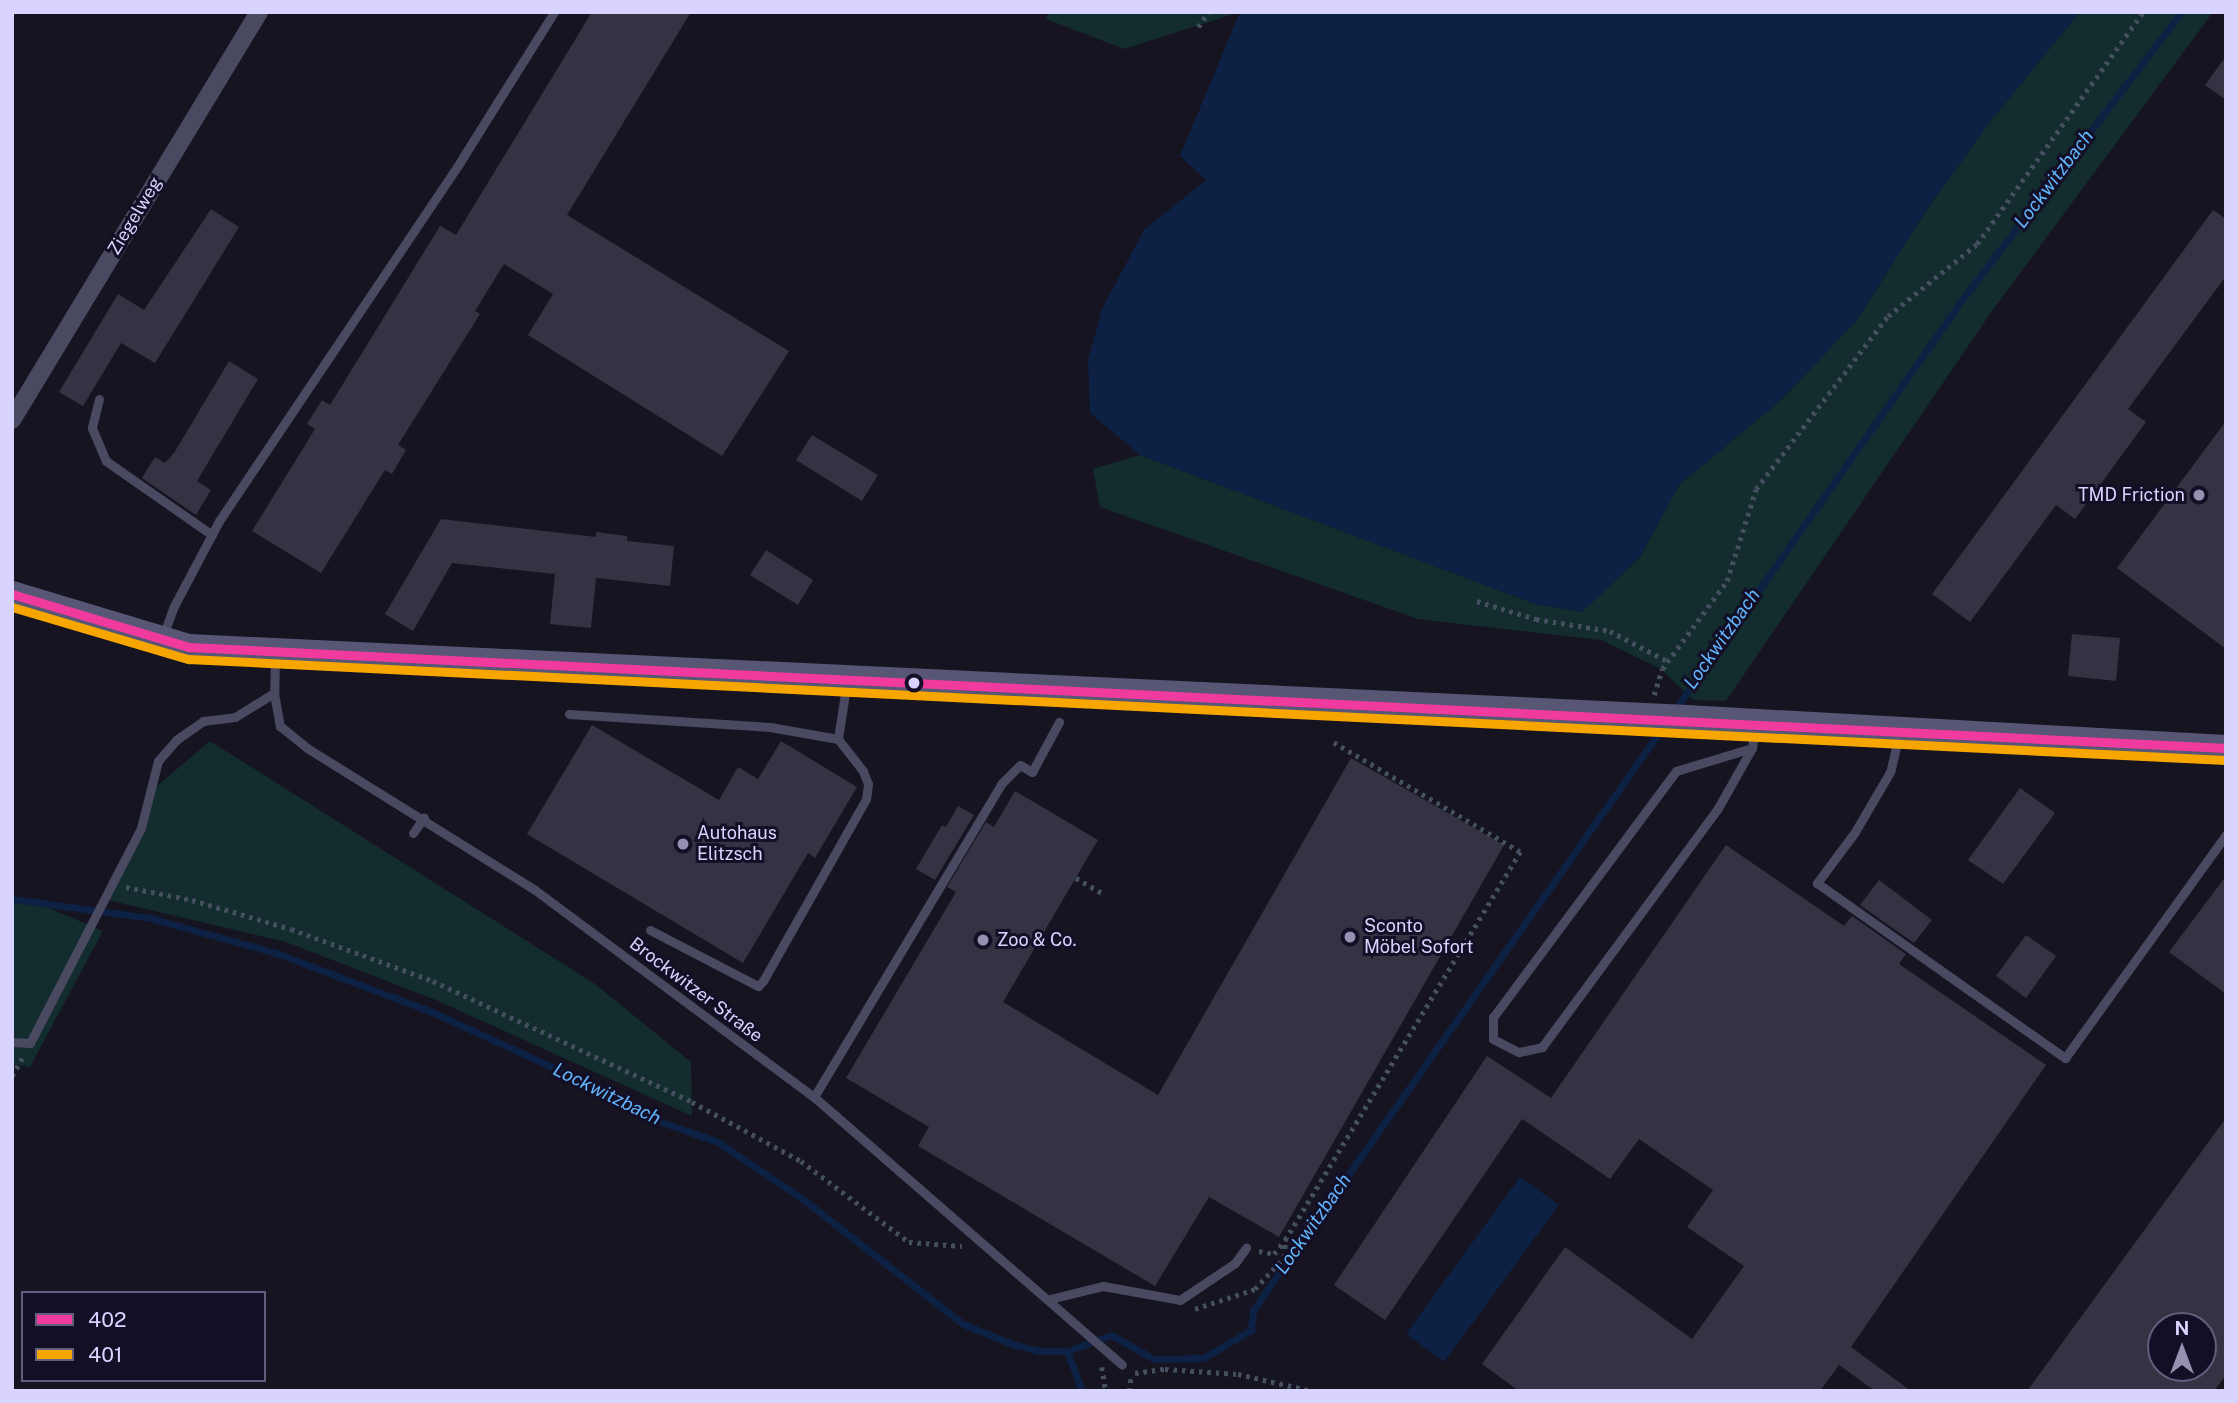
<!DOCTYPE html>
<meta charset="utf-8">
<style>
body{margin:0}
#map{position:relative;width:2238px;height:1403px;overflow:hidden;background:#161421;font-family:"Public Sans",sans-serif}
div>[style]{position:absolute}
.green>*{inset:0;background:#132c2d}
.water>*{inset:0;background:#0d2144}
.stream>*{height:7px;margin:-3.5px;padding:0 3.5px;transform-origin:3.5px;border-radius:3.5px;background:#0d2144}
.building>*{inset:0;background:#343243}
.path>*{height:4.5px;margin-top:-2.25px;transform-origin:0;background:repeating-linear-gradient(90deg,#44505f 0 3.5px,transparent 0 8.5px)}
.lane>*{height:9px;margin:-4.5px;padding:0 4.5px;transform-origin:4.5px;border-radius:4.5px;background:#4a4962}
.street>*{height:18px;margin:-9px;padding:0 9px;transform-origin:9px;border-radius:9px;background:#4a4962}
.secondary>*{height:26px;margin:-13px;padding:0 13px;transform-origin:13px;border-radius:13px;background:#575674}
.bus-1>*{height:9px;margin:-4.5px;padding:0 4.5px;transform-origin:4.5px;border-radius:4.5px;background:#f13a9d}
.bus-2>*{height:9px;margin:-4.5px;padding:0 4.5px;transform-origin:4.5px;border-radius:4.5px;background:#f7a600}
.dots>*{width:19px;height:19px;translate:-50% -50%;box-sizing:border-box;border:4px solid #130f26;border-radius:50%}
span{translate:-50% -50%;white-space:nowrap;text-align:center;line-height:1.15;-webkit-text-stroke:6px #130f26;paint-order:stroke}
.street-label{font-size:18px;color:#d9d4ff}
.poi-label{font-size:18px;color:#d9d4ff}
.right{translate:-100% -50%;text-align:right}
.left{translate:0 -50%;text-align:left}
.water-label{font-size:19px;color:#62b6ff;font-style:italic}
.frame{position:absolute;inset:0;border:14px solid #d9d4ff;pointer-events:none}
.legend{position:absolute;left:21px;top:1291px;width:245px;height:91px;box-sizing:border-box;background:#130f26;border:2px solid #625e7d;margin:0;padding:9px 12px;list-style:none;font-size:21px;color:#d9d4ff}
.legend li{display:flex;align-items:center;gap:14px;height:35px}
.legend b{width:35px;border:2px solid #625e7d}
.north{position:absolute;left:2147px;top:1312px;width:70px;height:70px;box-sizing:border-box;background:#130f26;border:2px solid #625e7d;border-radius:50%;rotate:0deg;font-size:19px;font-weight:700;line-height:28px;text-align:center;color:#d9d4ff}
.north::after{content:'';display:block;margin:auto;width:24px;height:32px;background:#9591b1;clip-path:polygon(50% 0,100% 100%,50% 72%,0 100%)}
</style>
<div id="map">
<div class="green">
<div style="clip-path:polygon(1048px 12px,1240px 12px,1124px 49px,1046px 19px)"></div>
<div style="clip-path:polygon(2080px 12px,2213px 12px,1992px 311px,1726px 701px,1693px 700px,1661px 669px,1601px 640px,1418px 619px,1100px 507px,1093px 469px,1140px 455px,1535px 604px,1582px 612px,1640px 557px,1679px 485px,1781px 400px,1857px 320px,1927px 209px,1992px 119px)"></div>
<div style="clip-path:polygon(210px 741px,595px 984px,691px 1062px,692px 1116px,436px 1000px,286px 942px,104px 899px,141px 828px,150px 792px)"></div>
<div style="clip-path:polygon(12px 899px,30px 900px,103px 931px,30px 1067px,12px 1064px)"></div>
</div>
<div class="water">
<div style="clip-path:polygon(1240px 12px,2080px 12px,1992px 119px,1927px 209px,1857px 320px,1781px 400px,1679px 485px,1640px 557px,1582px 612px,1535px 604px,1140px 455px,1090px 413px,1088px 360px,1102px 309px,1144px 230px,1206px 180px,1180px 156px)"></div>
<div style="clip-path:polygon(1520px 1177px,1559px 1205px,1444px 1362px,1406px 1334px)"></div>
</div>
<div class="stream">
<div style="left:1674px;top:711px;width:495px;rotate:-55deg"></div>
<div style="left:1958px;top:305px;width:368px;rotate:-52.7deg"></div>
<div style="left:12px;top:899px;width:139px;rotate:7.8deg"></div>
<div style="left:150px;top:918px;width:131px;rotate:15.5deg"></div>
<div style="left:276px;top:953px;width:167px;rotate:20.7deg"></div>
<div style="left:432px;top:1012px;width:156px;rotate:24.6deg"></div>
<div style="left:574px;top:1077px;width:86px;rotate:28.3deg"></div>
<div style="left:650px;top:1118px;width:72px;rotate:19.4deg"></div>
<div style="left:718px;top:1142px;width:99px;rotate:33.9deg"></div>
<div style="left:800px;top:1197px;width:207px;rotate:37.9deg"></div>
<div style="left:963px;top:1324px;width:53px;rotate:22.2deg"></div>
<div style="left:1012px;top:1344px;width:27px;rotate:15deg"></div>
<div style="left:1038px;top:1351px;width:29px"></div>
<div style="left:1067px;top:1351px;width:47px;rotate:-20deg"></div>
<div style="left:1111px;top:1335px;width:49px;rotate:29.2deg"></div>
<div style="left:1154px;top:1359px;width:49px;rotate:-1.2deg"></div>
<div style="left:1203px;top:1358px;width:56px;rotate:-30.3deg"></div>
<div style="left:1251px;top:1330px;width:20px;rotate:-84deg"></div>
<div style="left:1253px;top:1310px;width:716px;rotate:-54.89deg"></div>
<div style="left:1067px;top:1351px;width:43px;rotate:69.4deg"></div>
</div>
<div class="building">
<div style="clip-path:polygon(592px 12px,691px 12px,567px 215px,789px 351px,722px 456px,528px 335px,553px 294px,504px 264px,475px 311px,480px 314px,398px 445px,406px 450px,392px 474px,385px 470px,321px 573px,252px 531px,315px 429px,307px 424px,322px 400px,330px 405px,440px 226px,456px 235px)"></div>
<div style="clip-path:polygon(2226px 56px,2226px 100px,2205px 85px)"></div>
<div style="clip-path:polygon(211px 209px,239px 227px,155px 363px,121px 343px,83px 406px,59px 392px,118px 294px,144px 310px)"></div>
<div style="clip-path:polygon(2213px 210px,2226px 219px,2226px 276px,2128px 409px,2146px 422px,2075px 519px,2056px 505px,1970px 622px,1932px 594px)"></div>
<div style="clip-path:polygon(229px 361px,258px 379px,197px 481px,211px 490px,196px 515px,142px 478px,155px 457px,165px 463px,174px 453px)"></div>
<div style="clip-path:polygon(2226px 421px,2226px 649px,2117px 568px)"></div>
<div style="clip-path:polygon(812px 435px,878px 475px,862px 501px,796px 460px)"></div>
<div style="clip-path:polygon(441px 519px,596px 537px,596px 532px,627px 536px,627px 541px,674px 546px,670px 586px,596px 578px,591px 628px,550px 624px,555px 574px,452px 563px,413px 631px,385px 614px)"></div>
<div style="clip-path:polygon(766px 550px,813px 580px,798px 605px,750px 575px)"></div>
<div style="clip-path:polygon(2072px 634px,2120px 638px,2116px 681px,2068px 676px)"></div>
<div style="clip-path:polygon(592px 725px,719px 800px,738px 767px,758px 779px,781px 741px,857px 787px,815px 858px,808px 853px,743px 963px,527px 834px)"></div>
<div style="clip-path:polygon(1351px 758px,1504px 845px,1279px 1237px,1209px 1197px,1155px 1286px,918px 1146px,929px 1127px,846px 1078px,956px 892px,947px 887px,986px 822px,994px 827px,1015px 791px,1098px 840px,1003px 1002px,1158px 1095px)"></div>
<div style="clip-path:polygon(2020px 788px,2055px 813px,2003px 884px,1968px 860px)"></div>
<div style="clip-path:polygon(958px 806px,974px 815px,935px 880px,916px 869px,942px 825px,946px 827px)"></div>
<div style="clip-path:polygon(1726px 845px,1844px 926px,1852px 916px,1906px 954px,1899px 964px,2046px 1065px,1851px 1347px,1911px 1391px,1875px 1391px,1839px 1365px,1820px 1391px,1519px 1391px,1482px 1364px,1565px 1247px,1692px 1339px,1744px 1266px,1687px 1227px,1713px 1190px,1639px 1139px,1610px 1179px,1522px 1119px,1385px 1320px,1334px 1285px,1487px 1056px,1551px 1098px)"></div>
<div style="clip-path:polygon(2226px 876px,2226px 994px,2169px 952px)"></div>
<div style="clip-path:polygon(1879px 880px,1932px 920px,1914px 943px,1860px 905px)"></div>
<div style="clip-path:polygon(2026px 935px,2056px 956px,2026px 998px,1996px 976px)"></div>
<div style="clip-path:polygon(evenodd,2226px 1118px,2226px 1375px,2214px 1391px,2027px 1391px,2226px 1118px,2161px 1326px,2203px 1326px,2203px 1368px,2161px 1368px,2161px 1326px)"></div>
</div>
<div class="path">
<div style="left:1198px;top:27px;width:19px;rotate:-54deg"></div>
<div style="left:1477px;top:601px;width:62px;rotate:17deg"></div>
<div style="left:1536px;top:619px;width:75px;rotate:9.2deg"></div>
<div style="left:1610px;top:631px;width:64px;rotate:27.8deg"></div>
<div style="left:1654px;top:695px;width:27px;rotate:-73deg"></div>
<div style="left:1662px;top:669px;width:109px;rotate:-53.5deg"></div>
<div style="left:1727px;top:581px;width:96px;rotate:-72.5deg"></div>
<div style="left:1756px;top:489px;width:218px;rotate:-52.7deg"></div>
<div style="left:1888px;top:316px;width:114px;rotate:-39deg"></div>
<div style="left:1977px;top:244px;width:285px;rotate:-54.4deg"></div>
<div style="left:1076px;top:878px;width:34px;rotate:30deg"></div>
<div style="left:126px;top:887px;width:67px;rotate:11.1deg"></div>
<div style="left:192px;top:900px;width:103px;rotate:16.3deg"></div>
<div style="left:291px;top:929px;width:151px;rotate:20.1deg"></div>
<div style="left:433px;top:981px;width:286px;rotate:25deg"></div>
<div style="left:692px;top:1102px;width:124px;rotate:28.4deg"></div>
<div style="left:801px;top:1161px;width:135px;rotate:36.9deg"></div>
<div style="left:909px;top:1242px;width:53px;rotate:4.3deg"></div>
<div style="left:12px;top:1076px;width:23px;rotate:-61deg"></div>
<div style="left:1259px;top:1251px;width:15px;rotate:11deg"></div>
<div style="left:1274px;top:1254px;width:18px;rotate:-52deg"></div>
<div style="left:1285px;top:1240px;width:454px;rotate:-58.8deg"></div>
<div style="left:1520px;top:852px;width:216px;rotate:-149.6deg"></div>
<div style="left:1195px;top:1309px;width:63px;rotate:-18.4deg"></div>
<div style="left:1255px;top:1289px;width:43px;rotate:-47.8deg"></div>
<div style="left:1284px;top:1257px;width:16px;rotate:-86deg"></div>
<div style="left:1102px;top:1367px;width:24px;rotate:81deg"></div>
<div style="left:1135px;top:1373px;width:30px;rotate:-8deg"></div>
<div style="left:1165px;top:1369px;width:73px;rotate:3.9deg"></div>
<div style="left:1238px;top:1374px;width:76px;rotate:12.9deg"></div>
<div style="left:1129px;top:1391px;width:15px;rotate:-82deg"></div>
</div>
<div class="lane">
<div style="left:99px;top:399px;width:30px;rotate:104deg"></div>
<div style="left:92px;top:428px;width:36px;rotate:67deg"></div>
<div style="left:106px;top:461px;width:129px;rotate:34.9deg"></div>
<div style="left:163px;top:636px;width:30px;rotate:-70deg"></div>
<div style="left:173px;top:608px;width:98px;rotate:-62.1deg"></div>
<div style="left:219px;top:521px;width:432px;rotate:-56.1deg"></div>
<div style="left:460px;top:162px;width:177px;rotate:-57.9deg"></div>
<div style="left:275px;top:654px;width:39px;rotate:91deg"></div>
<div style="left:274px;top:693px;width:34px;rotate:80deg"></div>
<div style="left:280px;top:726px;width:35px;rotate:39deg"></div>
<div style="left:307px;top:748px;width:269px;rotate:31.9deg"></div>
<div style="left:535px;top:890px;width:347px;rotate:36.6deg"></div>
<div style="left:814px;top:1097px;width:408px;rotate:41deg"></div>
<div style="left:569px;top:714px;width:201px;rotate:3.7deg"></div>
<div style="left:770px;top:727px;width:69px;rotate:10deg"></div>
<div style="left:1899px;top:734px;width:39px;rotate:103deg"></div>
<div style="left:1890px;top:772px;width:69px;rotate:120.3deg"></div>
<div style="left:1855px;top:832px;width:64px;rotate:126.7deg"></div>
<div style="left:1817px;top:883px;width:304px;rotate:35.2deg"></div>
<div style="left:2065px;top:1058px;width:275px;rotate:-54.2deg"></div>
<div style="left:1752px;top:748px;width:79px;rotate:163.2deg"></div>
<div style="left:1676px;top:771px;width:307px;rotate:126.6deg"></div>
<div style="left:1493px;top:1017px;width:22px;rotate:90deg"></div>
<div style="left:1493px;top:1039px;width:29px;rotate:27deg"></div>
<div style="left:1519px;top:1052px;width:24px;rotate:-12deg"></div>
<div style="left:1542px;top:1047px;width:297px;rotate:-53.6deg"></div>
<div style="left:1718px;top:808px;width:69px;rotate:-60.5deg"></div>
<div style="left:1752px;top:748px;width:22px;rotate:-82deg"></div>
<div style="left:413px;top:833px;width:19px;rotate:-55deg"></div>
<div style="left:650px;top:930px;width:122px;rotate:27.4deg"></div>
<div style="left:758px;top:986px;width:7px;rotate:-45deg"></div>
<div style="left:763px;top:981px;width:209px;rotate:-60.5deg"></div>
<div style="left:866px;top:799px;width:15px;rotate:-82deg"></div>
<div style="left:868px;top:784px;width:14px;rotate:-111deg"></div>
<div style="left:863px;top:771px;width:41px;rotate:-128deg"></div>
<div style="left:838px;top:739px;width:60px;rotate:-81.3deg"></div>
<div style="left:12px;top:1042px;width:18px;rotate:3deg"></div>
<div style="left:30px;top:1043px;width:242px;rotate:-62.7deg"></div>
<div style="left:141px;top:828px;width:69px;rotate:-75.8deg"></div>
<div style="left:158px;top:761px;width:28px;rotate:-49deg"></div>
<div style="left:176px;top:740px;width:33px;rotate:-35deg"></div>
<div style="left:203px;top:721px;width:32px;rotate:-7deg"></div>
<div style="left:235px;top:717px;width:46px;rotate:-31.6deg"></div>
<div style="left:814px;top:1097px;width:365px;rotate:-59.1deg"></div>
<div style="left:1001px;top:784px;width:27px;rotate:-45deg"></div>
<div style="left:1020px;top:765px;width:14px;rotate:30deg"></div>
<div style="left:1032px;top:772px;width:57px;rotate:-61.6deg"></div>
<div style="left:1050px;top:1299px;width:55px;rotate:-13.8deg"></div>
<div style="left:1103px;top:1286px;width:78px;rotate:10.3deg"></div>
<div style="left:1180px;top:1300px;width:66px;rotate:-33.9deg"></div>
<div style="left:1235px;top:1263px;width:19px;rotate:-54deg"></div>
</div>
<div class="street">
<div style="left:12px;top:420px;width:477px;rotate:-58.8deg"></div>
</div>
<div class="secondary">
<div style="left:12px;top:594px;width:185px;rotate:16.7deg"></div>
<div style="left:189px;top:647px;width:1500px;rotate:2.71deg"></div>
<div style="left:1687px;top:718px;width:540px;rotate:3.19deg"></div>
</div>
<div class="bus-1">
<div style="left:12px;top:594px;width:185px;rotate:16.7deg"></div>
<div style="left:189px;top:647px;width:2040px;rotate:2.84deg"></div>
</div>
<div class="bus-2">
<div style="left:12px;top:607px;width:184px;rotate:16.5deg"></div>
<div style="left:188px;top:659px;width:2040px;rotate:2.84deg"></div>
</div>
<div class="dots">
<div style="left:2199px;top:495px;background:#9591b1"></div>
<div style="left:914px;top:683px;background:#d9d4ff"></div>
<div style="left:683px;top:844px;background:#9591b1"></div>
<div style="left:1350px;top:937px;background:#9591b1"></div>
<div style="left:983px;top:940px;background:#9591b1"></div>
</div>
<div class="street-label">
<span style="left:135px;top:216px;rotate:-59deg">Ziegelweg</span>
<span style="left:696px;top:990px;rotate:37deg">Brockwitzer Straße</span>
</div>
<div class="poi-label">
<span class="right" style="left:2185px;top:495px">TMD Friction</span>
<span class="left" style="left:697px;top:844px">Autohaus<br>Elitzsch</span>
<span class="left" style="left:1364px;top:937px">Sconto<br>Möbel Sofort</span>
<span class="left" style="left:997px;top:940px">Zoo &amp; Co.</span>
</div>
<div class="water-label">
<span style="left:2054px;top:179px;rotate:-53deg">Lockwitzbach</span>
<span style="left:1722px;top:639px;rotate:-55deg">Lockwitzbach</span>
<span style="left:607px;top:1094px;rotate:26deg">Lockwitzbach</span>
<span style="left:1313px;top:1224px;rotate:-55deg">Lockwitzbach</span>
</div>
<div class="frame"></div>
<ul class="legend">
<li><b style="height:9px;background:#f13a9d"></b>402</li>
<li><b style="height:9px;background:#f7a600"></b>401</li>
</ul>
<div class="north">N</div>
</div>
